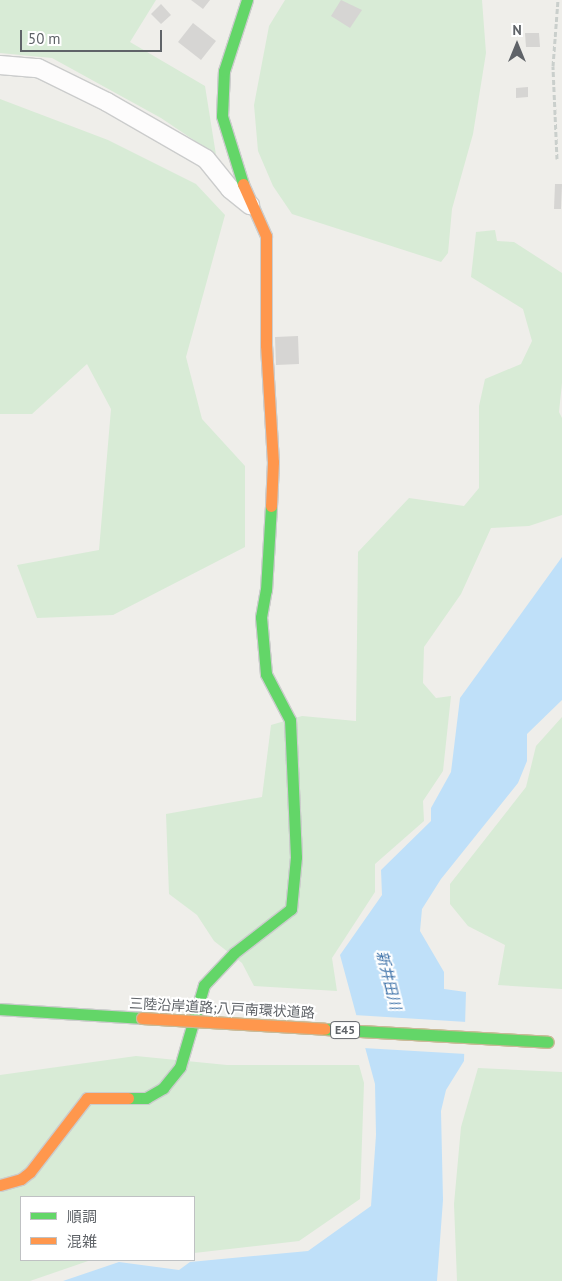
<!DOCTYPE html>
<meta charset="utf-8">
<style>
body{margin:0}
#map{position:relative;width:562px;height:1281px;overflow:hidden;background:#efeeea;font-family:"PT Sans","Noto Sans JP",sans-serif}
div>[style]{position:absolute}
.green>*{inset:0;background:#d8ebd6}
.water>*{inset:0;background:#bfe0f9}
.pier>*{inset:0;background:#efeeea}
.building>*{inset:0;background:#d6d5d3}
.path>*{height:3px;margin-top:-1.5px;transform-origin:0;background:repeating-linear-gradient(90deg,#cacfcc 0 5px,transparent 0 7.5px)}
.roads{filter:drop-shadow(1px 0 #cbcccc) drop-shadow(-1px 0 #cbcccc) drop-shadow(0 1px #cbcccc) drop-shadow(0 -1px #cbcccc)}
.street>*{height:18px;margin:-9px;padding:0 9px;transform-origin:9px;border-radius:9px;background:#fdfcfc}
.fast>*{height:11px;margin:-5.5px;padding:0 5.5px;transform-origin:5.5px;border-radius:5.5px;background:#63d668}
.slow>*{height:11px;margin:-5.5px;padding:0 5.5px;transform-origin:5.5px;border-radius:5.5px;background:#ff974d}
.bridges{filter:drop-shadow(1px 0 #c8b996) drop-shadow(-1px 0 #c8b996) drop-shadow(0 1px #c8b996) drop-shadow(0 -1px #c8b996)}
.fast-bridge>*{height:11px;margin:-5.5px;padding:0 5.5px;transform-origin:5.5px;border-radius:5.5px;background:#63d668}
.slow-bridge>*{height:11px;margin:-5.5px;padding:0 5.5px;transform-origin:5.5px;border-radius:5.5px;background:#ff974d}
span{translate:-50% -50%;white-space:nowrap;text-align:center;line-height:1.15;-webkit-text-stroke:4px #fff;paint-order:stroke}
.shield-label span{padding:1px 4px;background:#fff;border:1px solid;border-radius:4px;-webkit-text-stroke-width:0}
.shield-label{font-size:12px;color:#5f6368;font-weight:700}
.street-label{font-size:14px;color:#5f6368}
.water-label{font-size:15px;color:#4174aa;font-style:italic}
.legend{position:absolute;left:20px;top:1196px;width:175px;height:65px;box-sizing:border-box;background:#fff;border:1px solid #bfc1c3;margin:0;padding:6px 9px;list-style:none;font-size:15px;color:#5f6368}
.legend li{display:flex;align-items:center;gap:10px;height:25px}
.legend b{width:25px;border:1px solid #bfc1c3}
.north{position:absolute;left:492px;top:20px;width:50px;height:50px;-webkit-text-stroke:4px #fff;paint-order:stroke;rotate:0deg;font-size:14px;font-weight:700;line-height:20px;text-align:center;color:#5f6368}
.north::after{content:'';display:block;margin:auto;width:18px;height:22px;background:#5f6368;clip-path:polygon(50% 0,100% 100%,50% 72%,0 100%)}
.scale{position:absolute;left:20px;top:30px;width:142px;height:22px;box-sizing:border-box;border:2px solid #5f6368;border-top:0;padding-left:6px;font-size:15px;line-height:18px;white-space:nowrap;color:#5f6368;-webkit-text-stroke:4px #fff;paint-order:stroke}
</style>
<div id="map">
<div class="green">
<div style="clip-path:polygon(0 0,156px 0,130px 42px,205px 86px,216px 155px,161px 118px,52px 58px,0 53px)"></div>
<div style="clip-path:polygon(285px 0,482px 0,486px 53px,473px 134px,452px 209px,448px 253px,441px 262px,292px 214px,273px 186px,258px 151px,254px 105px,269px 26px)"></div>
<div style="clip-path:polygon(0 99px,108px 140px,196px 184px,225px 215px,186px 357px,202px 419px,245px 466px,245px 547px,113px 615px,37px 618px,17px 565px,99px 550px,111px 409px,87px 364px,32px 414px,0 414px)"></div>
<div style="clip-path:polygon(495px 230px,497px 241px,514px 242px,562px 273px,562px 383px,559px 412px,562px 418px,562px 515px,529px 526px,491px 528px,461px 594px,424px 647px,423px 683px,436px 698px,451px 696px,443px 771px,423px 801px,424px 821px,375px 864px,375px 892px,332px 958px,337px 991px,254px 986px,242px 963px,214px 941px,197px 915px,169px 894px,166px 814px,262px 797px,271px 725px,302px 716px,356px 721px,358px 552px,409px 498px,464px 506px,479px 488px,479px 406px,485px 379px,521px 364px,532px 341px,523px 309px,471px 277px,476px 232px)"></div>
<div style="clip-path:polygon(562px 717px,562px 989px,498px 985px,505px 945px,468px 926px,450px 904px,450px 884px,526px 787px,536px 746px)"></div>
<div style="clip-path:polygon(136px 1056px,227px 1065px,359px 1065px,364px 1083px,360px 1199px,299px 1241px,194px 1253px,194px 1197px,21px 1197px,21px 1260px,91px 1260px,30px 1281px,0 1281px,0 1075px)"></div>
<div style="clip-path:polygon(478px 1068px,562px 1072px,562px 1281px,457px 1281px,454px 1204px,461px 1127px)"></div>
</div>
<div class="water">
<div style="clip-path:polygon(562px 557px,562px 700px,527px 734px,527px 761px,518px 783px,441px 879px,422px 909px,420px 931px,444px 972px,444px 989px,466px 992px,464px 1061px,446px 1090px,441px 1111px,443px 1200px,437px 1281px,63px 1281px,119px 1262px,179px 1270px,190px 1262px,308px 1251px,371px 1206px,376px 1135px,375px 1084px,340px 955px,382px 895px,381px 870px,431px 821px,431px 808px,451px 772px,460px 698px)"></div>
</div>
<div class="pier">
<div style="clip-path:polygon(354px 1015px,467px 1022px,466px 1054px,363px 1048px)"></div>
</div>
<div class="building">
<div style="clip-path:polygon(191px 0,210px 0,203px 9px)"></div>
<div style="clip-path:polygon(341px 0,362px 10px,350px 28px,331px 16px)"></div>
<div style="clip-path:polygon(161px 4px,171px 15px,161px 24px,151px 14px)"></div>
<div style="clip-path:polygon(193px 23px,216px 41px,201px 60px,178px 42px)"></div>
<div style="clip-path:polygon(525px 33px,539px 33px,540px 47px,526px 47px)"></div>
<div style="clip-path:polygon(528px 87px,528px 97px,516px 98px,516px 88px)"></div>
<div style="clip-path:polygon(555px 184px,562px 184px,561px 209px,554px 209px)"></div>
<div style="clip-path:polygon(298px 336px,299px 364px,276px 365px,275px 337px)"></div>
</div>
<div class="path">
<div style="left:557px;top:159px;width:93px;rotate:-92.5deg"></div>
<div style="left:553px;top:66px;width:66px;rotate:-85.7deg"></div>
</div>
<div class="roads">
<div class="street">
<div style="left:0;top:65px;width:38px;rotate:5deg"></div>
<div style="left:38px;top:68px;width:77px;rotate:26.2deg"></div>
<div style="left:107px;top:102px;width:114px;rotate:29.9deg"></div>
<div style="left:206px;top:159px;width:38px;rotate:51deg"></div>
<div style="left:230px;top:189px;width:26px;rotate:39deg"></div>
</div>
<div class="fast">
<div style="left:243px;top:184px;width:71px;rotate:-107.2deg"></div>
<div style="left:222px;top:116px;width:45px;rotate:-87.5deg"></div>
<div style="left:224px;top:71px;width:75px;rotate:-72.1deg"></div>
<div style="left:0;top:1009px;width:142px;rotate:3.6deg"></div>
<div style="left:128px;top:1098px;width:18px"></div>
<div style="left:146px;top:1098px;width:20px;rotate:-30deg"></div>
<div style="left:163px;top:1088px;width:27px;rotate:-51deg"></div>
<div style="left:180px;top:1067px;width:85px;rotate:-73.7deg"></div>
<div style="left:204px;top:985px;width:44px;rotate:-46.8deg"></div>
<div style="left:234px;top:953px;width:72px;rotate:-37.7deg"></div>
<div style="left:291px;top:909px;width:52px;rotate:-84.5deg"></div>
<div style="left:296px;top:857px;width:137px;rotate:-92.5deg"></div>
<div style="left:290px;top:720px;width:52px;rotate:-117.6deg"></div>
<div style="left:266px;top:674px;width:57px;rotate:-95deg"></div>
<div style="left:261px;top:617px;width:27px;rotate:-80deg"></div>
<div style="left:266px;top:590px;width:84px;rotate:-86.6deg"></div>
</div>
<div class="slow">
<div style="left:243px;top:184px;width:57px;rotate:66.1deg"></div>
<div style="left:266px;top:236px;width:109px;rotate:90deg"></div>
<div style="left:266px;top:345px;width:117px;rotate:86.6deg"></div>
<div style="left:273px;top:462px;width:44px;rotate:92.6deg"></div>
<div style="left:0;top:1185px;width:22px;rotate:-16deg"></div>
<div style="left:21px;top:1179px;width:11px;rotate:-38deg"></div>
<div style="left:30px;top:1172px;width:93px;rotate:-52.4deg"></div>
<div style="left:87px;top:1098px;width:41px"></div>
</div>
</div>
<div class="bridges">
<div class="fast-bridge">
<div style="left:325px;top:1029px;width:223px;rotate:3.3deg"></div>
</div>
<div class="slow-bridge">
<div style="left:142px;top:1018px;width:183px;rotate:3.4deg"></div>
</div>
</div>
<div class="shield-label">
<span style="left:345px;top:1030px">E45</span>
</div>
<div class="street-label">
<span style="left:222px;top:1008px;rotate:3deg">三陸沿岸道路;八戸南環状道路</span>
</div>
<div class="water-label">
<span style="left:389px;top:980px;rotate:76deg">新井田川</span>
</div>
<ul class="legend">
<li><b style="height:6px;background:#63d668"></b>順調</li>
<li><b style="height:6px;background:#ff974d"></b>混雑</li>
</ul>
<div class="north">N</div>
<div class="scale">50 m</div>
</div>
